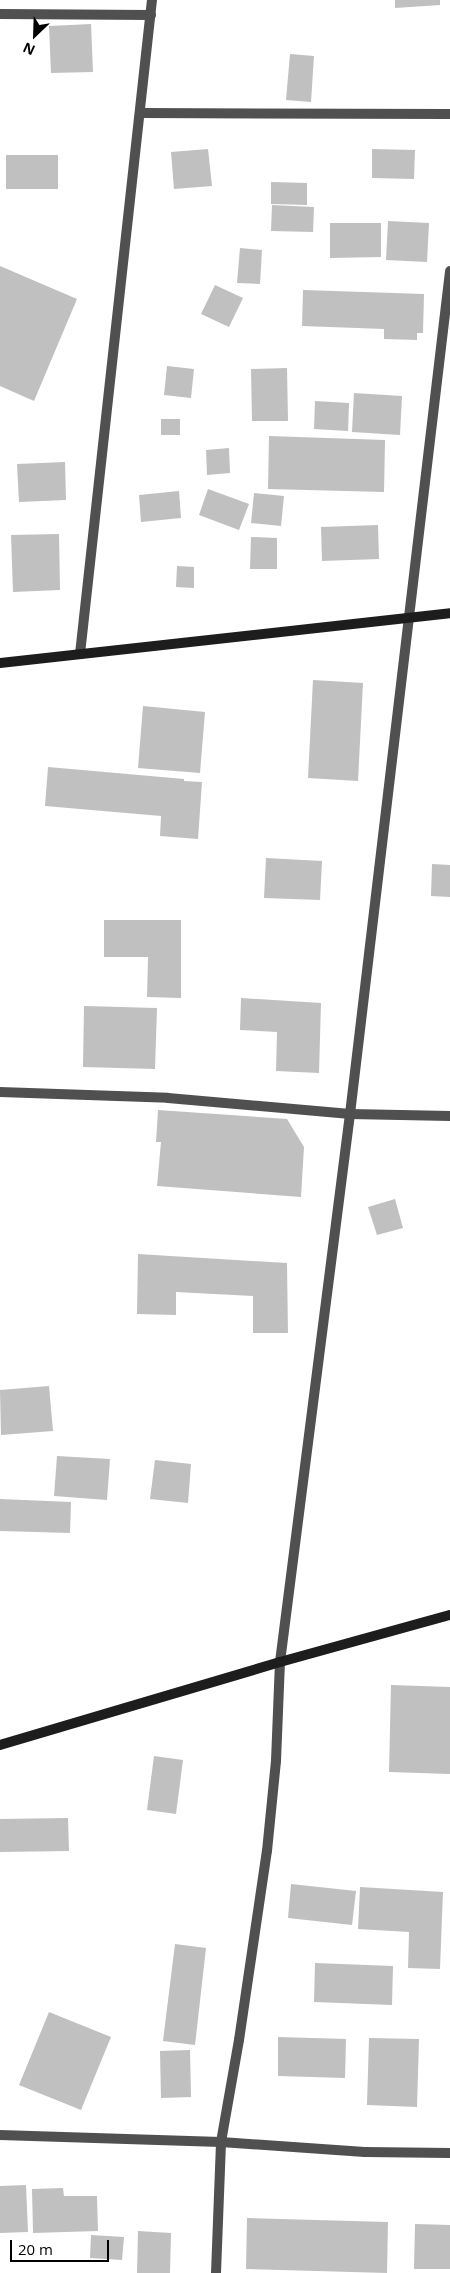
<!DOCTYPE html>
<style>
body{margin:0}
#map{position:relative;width:450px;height:2273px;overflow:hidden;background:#fff;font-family:"Open Sans",sans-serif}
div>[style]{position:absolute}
.building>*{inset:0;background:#c0c0c0}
.street>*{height:10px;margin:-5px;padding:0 5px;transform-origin:5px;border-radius:5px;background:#505050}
.secondary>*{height:10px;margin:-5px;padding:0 5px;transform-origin:5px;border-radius:5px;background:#1d1d1d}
span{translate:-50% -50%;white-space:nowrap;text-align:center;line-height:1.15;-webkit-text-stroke:4px #fff;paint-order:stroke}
.north{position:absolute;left:10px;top:10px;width:50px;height:50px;-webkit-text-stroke:4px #fff;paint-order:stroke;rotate:204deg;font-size:14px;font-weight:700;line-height:20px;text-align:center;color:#000}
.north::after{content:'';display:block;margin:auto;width:18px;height:22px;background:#000;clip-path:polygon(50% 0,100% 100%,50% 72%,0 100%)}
.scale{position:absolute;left:10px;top:2240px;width:99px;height:22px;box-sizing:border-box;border:2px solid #000;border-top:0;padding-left:6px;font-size:15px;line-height:18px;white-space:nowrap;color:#000;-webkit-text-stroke:4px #fff;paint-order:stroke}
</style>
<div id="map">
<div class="building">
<div style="clip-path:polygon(395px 0,440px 0,440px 5px,395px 8px)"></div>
<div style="clip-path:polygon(91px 24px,93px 72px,51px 73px,49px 26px)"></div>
<div style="clip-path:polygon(290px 54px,314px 56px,311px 102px,286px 100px)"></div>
<div style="clip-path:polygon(208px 149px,212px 186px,174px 189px,171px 152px)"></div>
<div style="clip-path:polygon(372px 149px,415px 150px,414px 179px,372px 178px)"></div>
<div style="clip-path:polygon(6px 155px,58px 155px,58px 189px,6px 189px)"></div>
<div style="clip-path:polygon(271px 182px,307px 183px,307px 205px,271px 204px)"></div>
<div style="clip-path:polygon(272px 205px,314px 207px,313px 232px,271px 231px)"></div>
<div style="clip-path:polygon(388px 221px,429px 223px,427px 262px,386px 260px)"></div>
<div style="clip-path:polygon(330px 223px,381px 223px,381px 257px,330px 258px)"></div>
<div style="clip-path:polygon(240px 248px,262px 250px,260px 284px,237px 283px)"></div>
<div style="clip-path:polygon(0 266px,77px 299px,34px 401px,0 386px)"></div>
<div style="clip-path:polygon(215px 285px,243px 298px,229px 327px,201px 314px)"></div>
<div style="clip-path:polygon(303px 290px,424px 294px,423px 333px,417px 333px,417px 340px,384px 339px,384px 329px,302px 326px)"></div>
<div style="clip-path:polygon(167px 366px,194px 369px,191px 398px,164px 395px)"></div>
<div style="clip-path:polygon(287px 368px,288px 421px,252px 421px,251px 369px)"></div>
<div style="clip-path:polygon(354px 393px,402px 396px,400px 435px,352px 432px)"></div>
<div style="clip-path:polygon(315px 401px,349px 403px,348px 431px,314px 429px)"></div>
<div style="clip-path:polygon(161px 419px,180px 419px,180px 435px,161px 435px)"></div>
<div style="clip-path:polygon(269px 436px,385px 440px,384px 492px,268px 489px)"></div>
<div style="clip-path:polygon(229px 448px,230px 473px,207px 475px,206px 450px)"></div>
<div style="clip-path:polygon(65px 462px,66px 500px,19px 502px,17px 464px)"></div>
<div style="clip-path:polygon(208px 489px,249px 504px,239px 530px,199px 515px)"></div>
<div style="clip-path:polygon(179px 491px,181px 518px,141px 522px,139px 495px)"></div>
<div style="clip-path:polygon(254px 493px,284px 496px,281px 526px,251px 523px)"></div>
<div style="clip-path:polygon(378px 525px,379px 559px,322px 561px,321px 527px)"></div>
<div style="clip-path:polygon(59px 534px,60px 590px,13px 592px,11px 535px)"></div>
<div style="clip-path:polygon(251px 537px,277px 538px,277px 569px,250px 569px)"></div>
<div style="clip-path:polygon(177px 566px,194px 567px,194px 588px,176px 587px)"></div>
<div style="clip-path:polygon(313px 680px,363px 683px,358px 781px,308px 778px)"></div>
<div style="clip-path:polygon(143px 706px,205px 712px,200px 773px,138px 768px)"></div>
<div style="clip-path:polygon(48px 767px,184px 779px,184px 781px,202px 782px,198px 839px,160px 836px,161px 816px,45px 806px)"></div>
<div style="clip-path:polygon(266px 858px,322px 861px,320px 900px,264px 898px)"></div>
<div style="clip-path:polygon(432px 864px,450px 865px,450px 897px,431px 896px)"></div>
<div style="clip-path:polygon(104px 920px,181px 920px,181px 998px,147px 997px,148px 957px,104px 957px)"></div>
<div style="clip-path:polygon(241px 998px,321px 1003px,319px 1073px,276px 1071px,277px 1032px,240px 1030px)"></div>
<div style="clip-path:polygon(84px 1006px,157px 1008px,155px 1069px,83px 1067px)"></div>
<div style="clip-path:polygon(158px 1110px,287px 1119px,304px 1147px,301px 1197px,157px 1186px,161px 1142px,156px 1142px)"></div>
<div style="clip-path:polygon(395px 1199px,403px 1228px,377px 1235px,368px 1207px)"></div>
<div style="clip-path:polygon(138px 1254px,287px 1263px,288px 1333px,253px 1333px,253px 1296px,176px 1292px,176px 1315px,137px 1314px)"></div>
<div style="clip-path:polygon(49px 1386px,53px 1431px,1px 1435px,0 1390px)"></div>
<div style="clip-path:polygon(57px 1456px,110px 1459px,107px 1500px,54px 1496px)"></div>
<div style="clip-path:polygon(155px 1460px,191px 1464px,188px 1503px,150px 1499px)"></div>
<div style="clip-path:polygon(0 1499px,71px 1502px,70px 1533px,0 1531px)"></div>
<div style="clip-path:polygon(391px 1685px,450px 1687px,450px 1774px,389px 1772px)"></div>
<div style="clip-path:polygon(154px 1756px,183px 1760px,176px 1814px,147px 1810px)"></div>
<div style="clip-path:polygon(68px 1818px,69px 1851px,0 1852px,0 1819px)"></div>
<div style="clip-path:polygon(291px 1884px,356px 1891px,352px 1925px,288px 1918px)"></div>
<div style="clip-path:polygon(360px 1887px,443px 1892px,440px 1969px,408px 1968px,409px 1932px,358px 1929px)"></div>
<div style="clip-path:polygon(175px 1944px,206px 1948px,195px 2045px,163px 2041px)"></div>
<div style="clip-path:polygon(315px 1963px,393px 1966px,392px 2005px,314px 2002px)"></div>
<div style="clip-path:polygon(49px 2012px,111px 2037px,81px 2110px,19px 2085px)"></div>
<div style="clip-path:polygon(278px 2037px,346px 2039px,345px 2078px,278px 2076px)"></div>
<div style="clip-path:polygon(369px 2038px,419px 2039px,417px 2107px,367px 2105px)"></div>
<div style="clip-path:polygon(190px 2050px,191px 2097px,161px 2098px,160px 2051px)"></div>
<div style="clip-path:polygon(26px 2185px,28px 2232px,0 2233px,0 2186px)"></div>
<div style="clip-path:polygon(63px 2188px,64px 2196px,97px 2196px,98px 2231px,33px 2233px,32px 2189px)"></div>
<div style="clip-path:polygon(247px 2218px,388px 2222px,387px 2273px,246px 2269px)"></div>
<div style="clip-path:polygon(415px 2224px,450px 2225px,450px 2269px,414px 2269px)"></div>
<div style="clip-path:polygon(138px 2231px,171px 2233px,170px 2273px,137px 2273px)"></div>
<div style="clip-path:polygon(91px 2235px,124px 2237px,122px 2260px,90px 2258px)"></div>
</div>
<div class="street">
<div style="left:0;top:14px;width:151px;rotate:0.4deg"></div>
<div style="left:141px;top:113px;width:309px;rotate:0.2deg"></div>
<div style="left:80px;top:654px;width:658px;rotate:-83.72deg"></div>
<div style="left:0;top:1092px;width:168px;rotate:2deg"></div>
<div style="left:168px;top:1098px;width:183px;rotate:5deg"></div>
<div style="left:350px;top:1114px;width:100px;rotate:1.1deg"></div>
<div style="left:0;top:2135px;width:221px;rotate:1.8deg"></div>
<div style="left:221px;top:2142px;width:104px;rotate:-80deg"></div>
<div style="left:239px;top:2040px;width:191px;rotate:-81.6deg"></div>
<div style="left:267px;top:1851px;width:90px;rotate:-84.3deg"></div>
<div style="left:276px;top:1761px;width:99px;rotate:-87.7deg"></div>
<div style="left:280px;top:1662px;width:552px;rotate:-82.72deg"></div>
<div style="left:350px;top:1114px;width:849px;rotate:-83.23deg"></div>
<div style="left:216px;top:2273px;width:131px;rotate:-87.8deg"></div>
<div style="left:221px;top:2142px;width:144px;rotate:4deg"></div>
<div style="left:365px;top:2152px;width:85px;rotate:0.7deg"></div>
</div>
<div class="secondary">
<div style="left:0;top:663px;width:453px;rotate:-6.3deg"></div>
<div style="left:0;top:1745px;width:292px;rotate:-16.5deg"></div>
<div style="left:280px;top:1662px;width:176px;rotate:-15.5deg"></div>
</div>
<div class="north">N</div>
<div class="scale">20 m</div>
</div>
